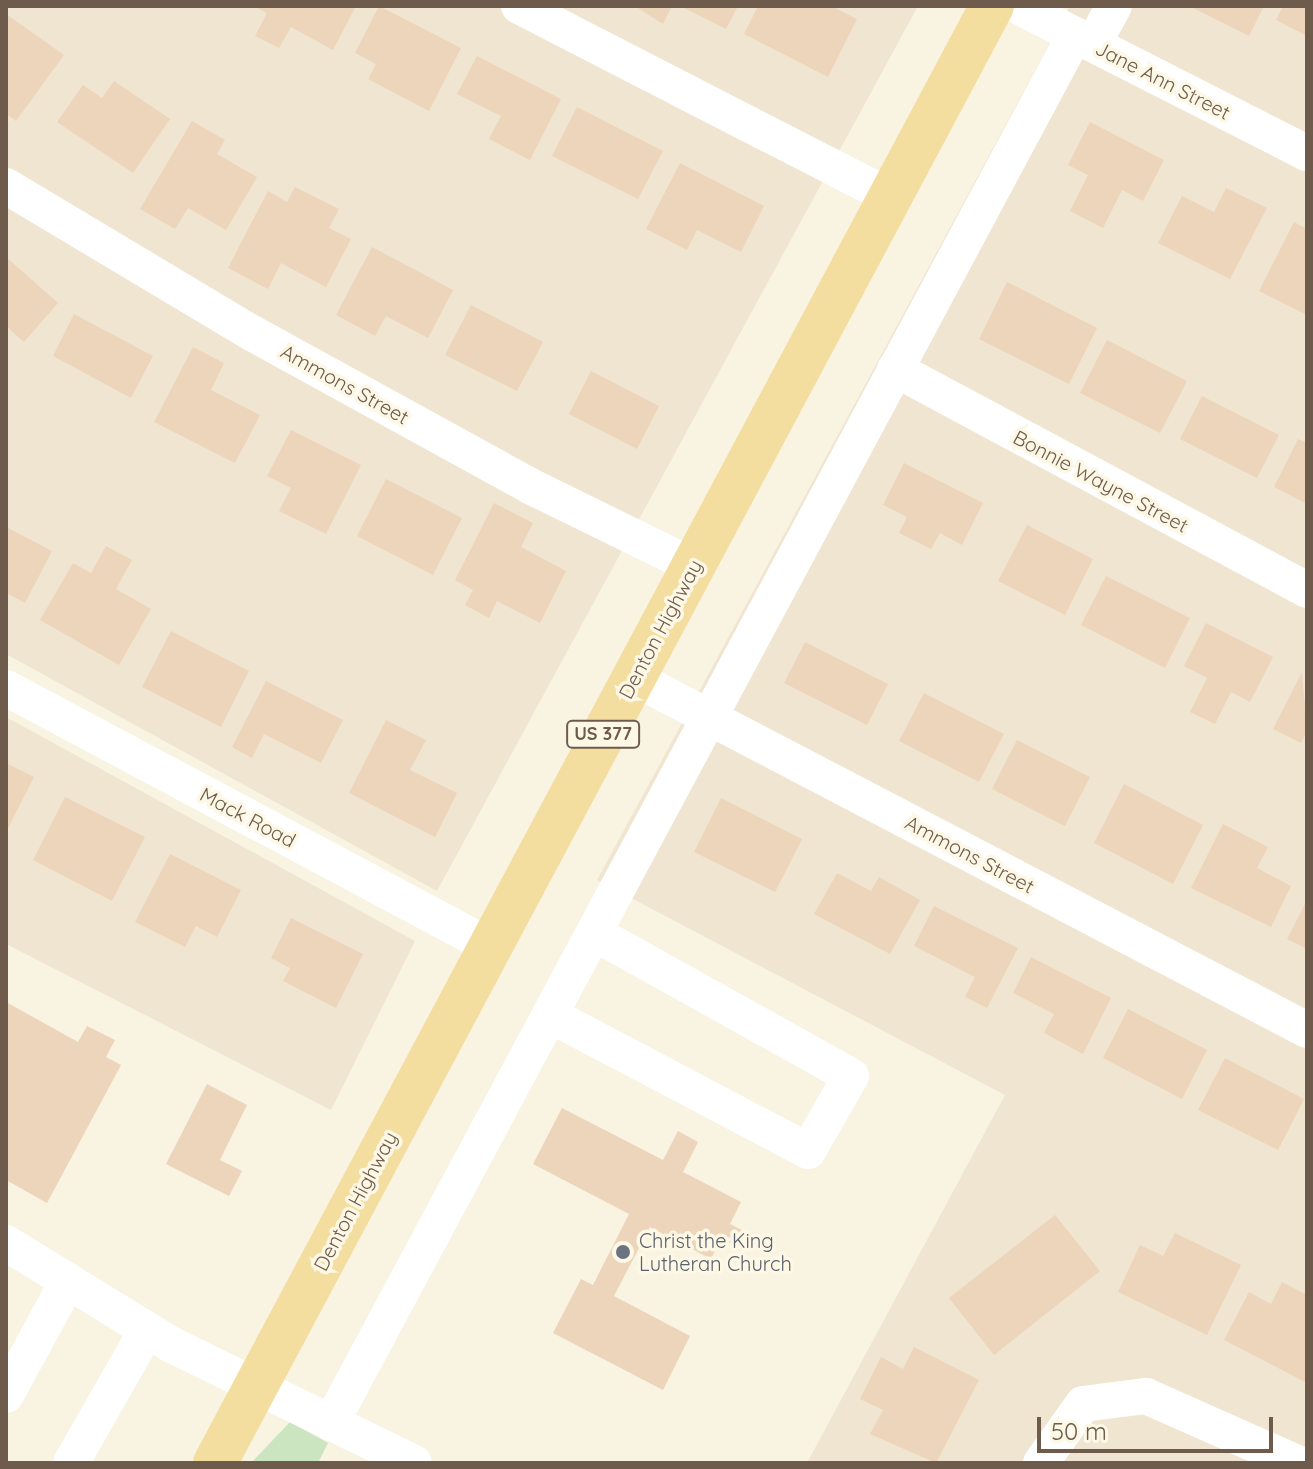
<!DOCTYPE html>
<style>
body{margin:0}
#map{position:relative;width:1313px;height:1469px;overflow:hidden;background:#f9f3e1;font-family:Quicksand,sans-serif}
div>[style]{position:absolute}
.residential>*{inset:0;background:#f0e5d0}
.green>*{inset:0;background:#cbe5c1}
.building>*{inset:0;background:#ecd5bb}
.minor>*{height:36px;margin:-18px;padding:0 18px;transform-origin:18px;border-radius:18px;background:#fff}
.major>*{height:44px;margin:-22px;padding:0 22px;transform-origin:22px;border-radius:22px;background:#f3dd9f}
.dots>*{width:22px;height:22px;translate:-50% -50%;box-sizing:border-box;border:4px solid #fdf7e6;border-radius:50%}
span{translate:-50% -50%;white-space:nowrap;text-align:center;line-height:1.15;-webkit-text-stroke:7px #fdf7e6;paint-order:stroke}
.shield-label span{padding:2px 6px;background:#fdf7e6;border:2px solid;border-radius:6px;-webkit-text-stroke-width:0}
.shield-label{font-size:18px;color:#6e5b4b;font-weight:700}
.street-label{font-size:20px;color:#6e5b4b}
.worship-label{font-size:20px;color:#5b616d}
.left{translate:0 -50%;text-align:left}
.frame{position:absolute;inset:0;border:8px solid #6e5b4b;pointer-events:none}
.scale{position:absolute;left:1037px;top:1417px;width:236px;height:36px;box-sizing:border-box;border:4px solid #6e5b4b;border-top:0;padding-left:10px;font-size:24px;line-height:28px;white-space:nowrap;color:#6e5b4b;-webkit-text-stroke:6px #fdf7e6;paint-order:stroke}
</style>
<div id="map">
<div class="residential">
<div style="clip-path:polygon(6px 6px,918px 6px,437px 891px,6px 654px)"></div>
<div style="clip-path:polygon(1070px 6px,1307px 6px,1307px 1463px,807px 1463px,1005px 1095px,597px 880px)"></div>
<div style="clip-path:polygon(6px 717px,415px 941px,331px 1110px,6px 944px)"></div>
</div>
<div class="green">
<div style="clip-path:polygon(290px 1422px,328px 1443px,318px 1463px,251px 1463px)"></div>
</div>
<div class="building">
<div style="clip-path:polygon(253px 6px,356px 6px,333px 50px,291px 27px,279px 48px,255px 36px,267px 13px)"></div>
<div style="clip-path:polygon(379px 6px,461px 48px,429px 111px,368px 79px,376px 64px,355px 53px)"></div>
<div style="clip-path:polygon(635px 6px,672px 6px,663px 24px)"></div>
<div style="clip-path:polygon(680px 6px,738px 6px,726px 29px)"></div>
<div style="clip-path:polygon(758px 6px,831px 6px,857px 19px,828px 77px,744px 34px)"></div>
<div style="clip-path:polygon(1189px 6px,1264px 6px,1249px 36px)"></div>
<div style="clip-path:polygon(1283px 6px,1307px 6px,1307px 36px,1276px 20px)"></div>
<div style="clip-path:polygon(6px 14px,64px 55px,16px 121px,6px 114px)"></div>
<div style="clip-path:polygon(477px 56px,561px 99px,530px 160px,489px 139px,501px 116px,457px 94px)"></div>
<div style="clip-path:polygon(114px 81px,170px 119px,133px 173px,57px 122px,83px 85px,102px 98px)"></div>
<div style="clip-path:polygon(577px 107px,663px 151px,638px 199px,552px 156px)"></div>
<div style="clip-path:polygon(192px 121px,225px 140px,217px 154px,257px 177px,226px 230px,188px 208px,175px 229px,140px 209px)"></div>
<div style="clip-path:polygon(1090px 122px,1164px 160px,1143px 201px,1122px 190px,1103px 228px,1070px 211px,1088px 175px,1068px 165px)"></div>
<div style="clip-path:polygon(680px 163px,764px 206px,741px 252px,697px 230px,687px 250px,646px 229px)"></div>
<div style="clip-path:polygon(295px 187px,339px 209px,329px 228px,351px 239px,326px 287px,281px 263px,268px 289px,228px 268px,268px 191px,287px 202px)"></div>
<div style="clip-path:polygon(1226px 188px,1267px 208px,1230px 279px,1158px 243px,1182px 196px,1214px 212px)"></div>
<div style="clip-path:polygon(1294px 222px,1307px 229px,1307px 315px,1259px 291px)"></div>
<div style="clip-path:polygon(372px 247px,453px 290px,428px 338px,386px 316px,375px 336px,336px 315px)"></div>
<div style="clip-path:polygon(6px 257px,58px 303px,24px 342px,6px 326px)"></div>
<div style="clip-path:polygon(1007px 282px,1097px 328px,1069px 384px,979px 339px)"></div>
<div style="clip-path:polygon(471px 305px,543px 342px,517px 391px,445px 355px)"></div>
<div style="clip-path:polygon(74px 314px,153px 356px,131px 398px,53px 356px)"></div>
<div style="clip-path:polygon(1107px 340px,1187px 381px,1160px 433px,1080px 393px)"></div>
<div style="clip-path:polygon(193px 347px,224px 363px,211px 390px,260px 415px,235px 463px,154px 422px)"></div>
<div style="clip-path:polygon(591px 371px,659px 406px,637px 449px,569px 414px)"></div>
<div style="clip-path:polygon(1202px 396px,1279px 435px,1257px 478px,1180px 439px)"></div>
<div style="clip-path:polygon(291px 430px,361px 465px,326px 534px,279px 511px,291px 488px,267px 476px)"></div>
<div style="clip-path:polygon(1298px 439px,1307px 443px,1307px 504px,1274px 487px)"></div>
<div style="clip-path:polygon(904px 463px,983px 503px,962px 545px,940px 533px,931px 549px,899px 533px,907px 517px,883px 505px)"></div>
<div style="clip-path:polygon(386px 479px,462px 518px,433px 575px,357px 536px)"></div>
<div style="clip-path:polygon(494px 503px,533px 523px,521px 547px,566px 571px,540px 623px,497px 601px,489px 618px,465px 605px,473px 590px,455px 580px)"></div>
<div style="clip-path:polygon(1027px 525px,1093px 559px,1065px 615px,998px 581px)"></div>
<div style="clip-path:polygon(6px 527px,52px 551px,25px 603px,6px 593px)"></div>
<div style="clip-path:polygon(106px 546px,132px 560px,116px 589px,151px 609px,119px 665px,40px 620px,73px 563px,91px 573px)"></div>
<div style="clip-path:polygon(1106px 576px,1190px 618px,1165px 668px,1081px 625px)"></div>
<div style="clip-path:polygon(1206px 623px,1273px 657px,1250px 702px,1231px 692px,1215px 724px,1190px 712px,1207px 678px,1184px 666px)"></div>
<div style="clip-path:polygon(171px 631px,249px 671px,221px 727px,142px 687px)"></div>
<div style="clip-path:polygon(805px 642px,888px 684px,867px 725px,784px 683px)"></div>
<div style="clip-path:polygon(1302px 672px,1307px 732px,1301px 743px,1273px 729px)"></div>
<div style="clip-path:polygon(266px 681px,343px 720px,321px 763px,264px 734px,252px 758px,232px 747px)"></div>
<div style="clip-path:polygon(924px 693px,1004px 734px,979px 782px,899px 741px)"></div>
<div style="clip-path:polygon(386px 720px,426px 740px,410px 770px,457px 793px,435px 837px,349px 793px)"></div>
<div style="clip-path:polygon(1017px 740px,1090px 777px,1065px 826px,992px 789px)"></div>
<div style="clip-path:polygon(6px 763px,34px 777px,6px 832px)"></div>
<div style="clip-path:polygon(1124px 784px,1203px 825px,1173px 884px,1094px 843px)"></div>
<div style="clip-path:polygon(65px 797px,145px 837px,112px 901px,33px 860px)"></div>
<div style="clip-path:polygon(721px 798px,802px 839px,775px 892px,694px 852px)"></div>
<div style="clip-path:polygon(1223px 824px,1268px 847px,1257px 868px,1291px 886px,1271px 927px,1191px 888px)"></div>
<div style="clip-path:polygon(170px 854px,241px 890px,217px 937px,196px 926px,185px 947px,135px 922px)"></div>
<div style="clip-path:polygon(837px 873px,871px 891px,879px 877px,920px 900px,890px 954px,814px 914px)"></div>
<div style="clip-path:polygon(1307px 900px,1307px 949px,1287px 939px)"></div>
<div style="clip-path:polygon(934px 906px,1018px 948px,987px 1008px,965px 997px,975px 977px,914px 946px)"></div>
<div style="clip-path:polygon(291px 918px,363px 954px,336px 1008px,283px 981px,290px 968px,271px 958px)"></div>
<div style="clip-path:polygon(1031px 957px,1111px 998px,1083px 1054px,1044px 1033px,1054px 1014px,1013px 993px)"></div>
<div style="clip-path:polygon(6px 1002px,78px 1042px,87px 1026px,115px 1040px,106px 1057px,121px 1065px,47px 1203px,6px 1180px)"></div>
<div style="clip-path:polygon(1128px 1009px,1207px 1050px,1182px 1099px,1103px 1058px)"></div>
<div style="clip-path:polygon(1225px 1058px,1304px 1099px,1278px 1150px,1198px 1110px)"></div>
<div style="clip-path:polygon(207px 1084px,247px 1105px,220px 1160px,242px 1171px,229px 1196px,166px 1164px)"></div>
<div style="clip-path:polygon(562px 1108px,663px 1160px,678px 1131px,698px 1142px,683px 1172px,741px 1202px,730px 1224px,744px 1231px,736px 1246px,721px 1239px,711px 1259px,650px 1227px,614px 1296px,690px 1336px,663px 1390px,553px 1333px,581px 1279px,593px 1285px,629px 1214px,533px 1164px)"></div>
<div style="clip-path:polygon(1055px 1215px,1100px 1271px,994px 1355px,949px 1298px)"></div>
<div style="clip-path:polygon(1175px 1233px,1241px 1265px,1207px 1335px,1118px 1292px,1140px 1245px,1163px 1256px)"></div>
<div style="clip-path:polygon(1282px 1282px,1307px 1295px,1307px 1383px,1224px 1340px,1249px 1292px,1271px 1304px)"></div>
<div style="clip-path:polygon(914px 1347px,979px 1380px,936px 1463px,870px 1434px,883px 1410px,860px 1399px,881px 1357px,903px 1369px)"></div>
</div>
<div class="minor">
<div style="left:519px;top:6px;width:417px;rotate:27.2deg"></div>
<div style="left:1018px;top:6px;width:324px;rotate:27deg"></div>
<div style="left:1093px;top:44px;width:43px;rotate:-61.1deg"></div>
<div style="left:6px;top:186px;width:287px;rotate:30.9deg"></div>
<div style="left:252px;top:333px;width:317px;rotate:28.8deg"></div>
<div style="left:530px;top:486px;width:182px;rotate:26.1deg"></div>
<div style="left:895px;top:369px;width:468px;rotate:28.2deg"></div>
<div style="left:634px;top:678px;width:759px;rotate:27.61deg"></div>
<div style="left:6px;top:688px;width:548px;rotate:28.06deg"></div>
<div style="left:552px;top:1016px;width:289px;rotate:27.8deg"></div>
<div style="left:808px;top:1151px;width:86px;rotate:-60.2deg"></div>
<div style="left:851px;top:1076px;width:292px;rotate:-150.9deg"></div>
<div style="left:6px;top:1243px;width:193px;rotate:31.6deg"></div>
<div style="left:170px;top:1344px;width:271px;rotate:26deg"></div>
<div style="left:6px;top:1395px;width:130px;rotate:-61.5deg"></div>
<div style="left:331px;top:1423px;width:1575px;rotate:-61.81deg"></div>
<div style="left:71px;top:1463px;width:153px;rotate:-60.3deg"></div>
<div style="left:1041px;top:1463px;width:72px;rotate:-54.6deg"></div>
<div style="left:1083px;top:1404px;width:64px;rotate:-7.2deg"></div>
<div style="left:1146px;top:1396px;width:165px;rotate:23.9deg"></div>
</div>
<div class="major">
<div style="left:215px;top:1463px;width:1651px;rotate:-61.93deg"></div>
</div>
<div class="dots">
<div style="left:623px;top:1252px;background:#6b7280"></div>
</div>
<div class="shield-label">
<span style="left:603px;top:734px">US 377</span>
</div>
<div class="street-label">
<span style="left:1163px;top:80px;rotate:27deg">Jane Ann Street</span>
<span style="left:345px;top:384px;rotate:29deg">Ammons Street</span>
<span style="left:1101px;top:481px;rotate:28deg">Bonnie Wayne Street</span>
<span style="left:660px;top:629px;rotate:-62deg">Denton Highway</span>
<span style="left:248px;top:817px;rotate:28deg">Mack Road</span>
<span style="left:970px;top:854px;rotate:28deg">Ammons Street</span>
<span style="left:355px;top:1201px;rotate:-62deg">Denton Highway</span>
</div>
<div class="worship-label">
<span class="left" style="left:639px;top:1252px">Christ the King<br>Lutheran Church</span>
</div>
<div class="frame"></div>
<div class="scale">50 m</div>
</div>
